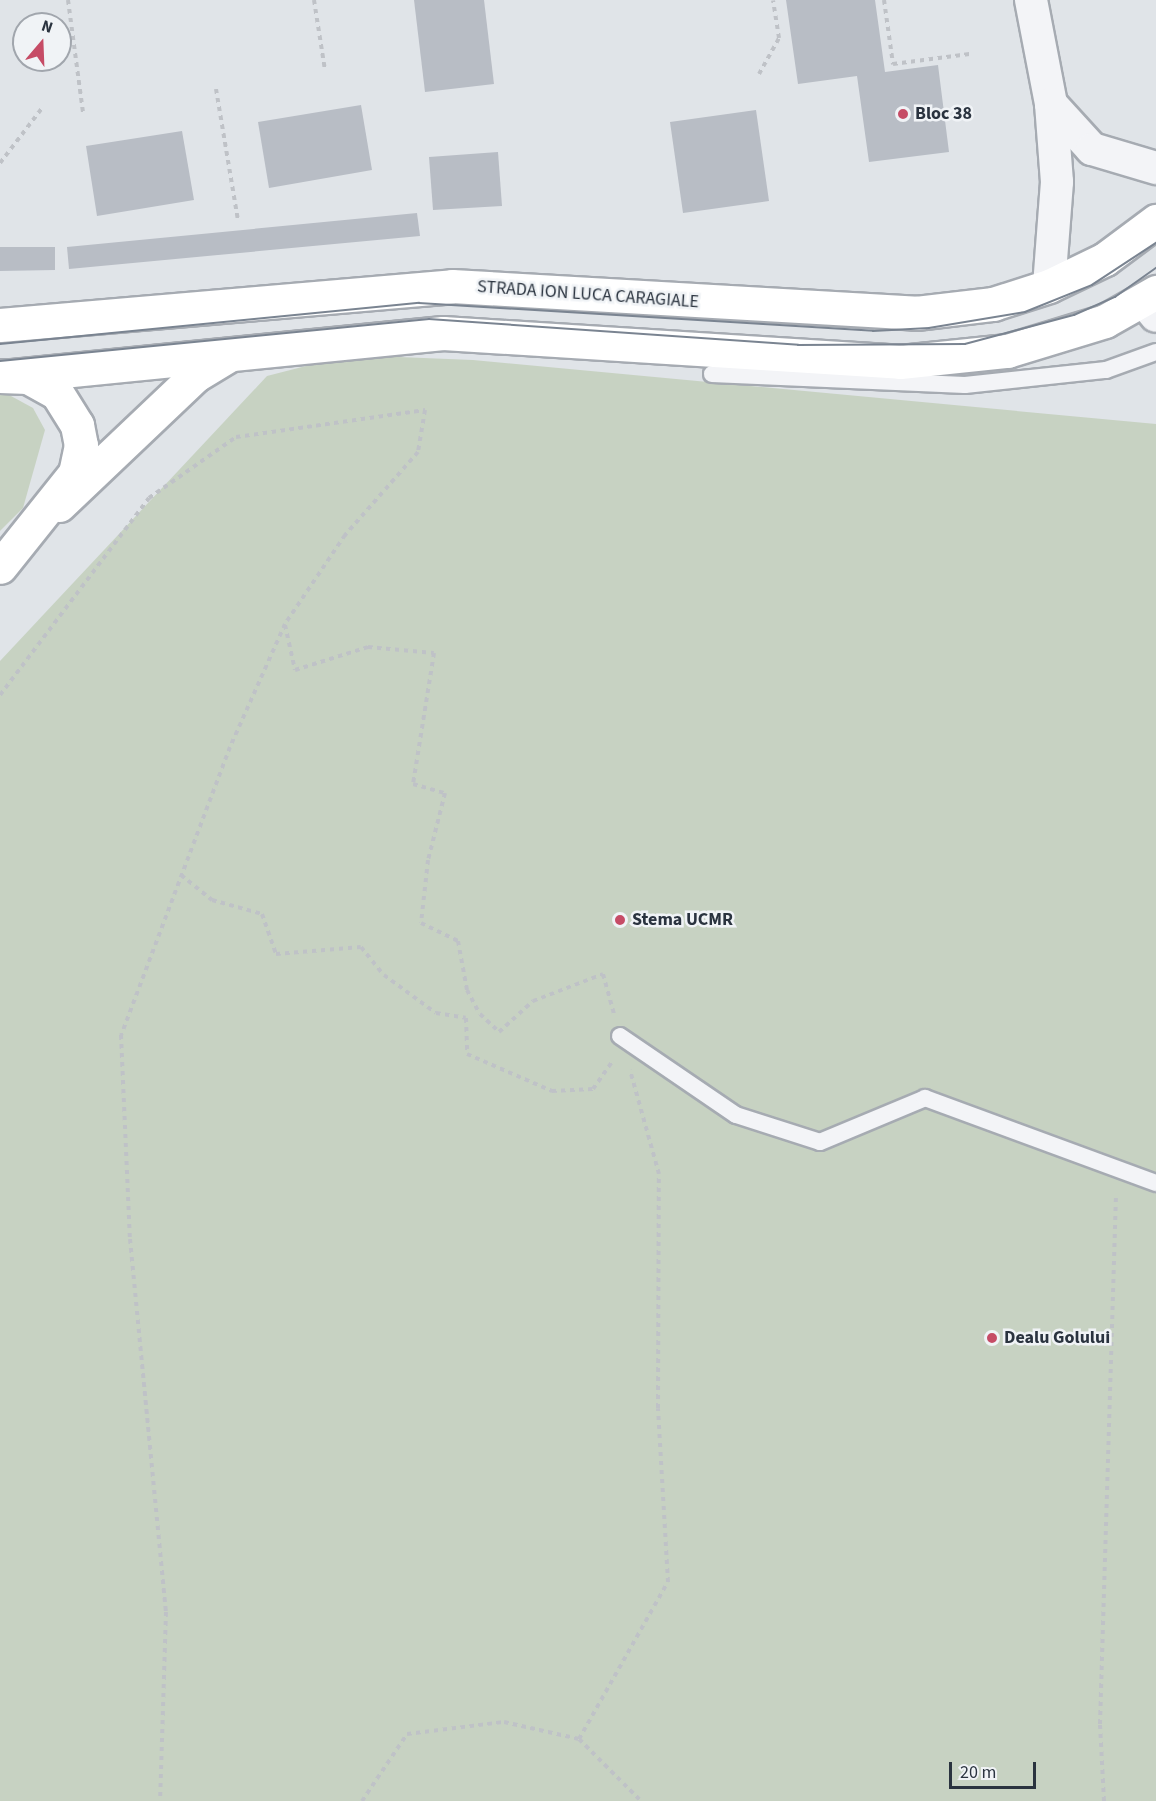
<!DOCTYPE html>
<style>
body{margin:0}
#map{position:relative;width:1156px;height:1801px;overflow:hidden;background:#e0e4e8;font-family:"Source Sans 3",sans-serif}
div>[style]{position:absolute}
.green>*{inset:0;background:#c7d2c2}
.building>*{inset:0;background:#b8bdc5}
.path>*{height:4px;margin-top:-2px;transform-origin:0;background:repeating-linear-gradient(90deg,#bfc2c7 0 4.5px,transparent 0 9px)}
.roads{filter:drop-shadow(2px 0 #a6abb2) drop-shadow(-2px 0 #a6abb2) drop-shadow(0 2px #a6abb2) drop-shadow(0 -2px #a6abb2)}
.lane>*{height:16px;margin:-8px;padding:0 8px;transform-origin:8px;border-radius:8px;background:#f3f4f7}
.street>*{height:32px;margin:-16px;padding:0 16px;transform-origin:16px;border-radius:16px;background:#f3f4f7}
.secondary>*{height:33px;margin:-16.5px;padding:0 16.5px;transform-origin:16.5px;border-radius:16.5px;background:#fff}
.primary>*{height:33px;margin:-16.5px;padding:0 16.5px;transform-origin:16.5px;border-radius:16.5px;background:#fff}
.tram>*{height:1.5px;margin:-0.75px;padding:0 0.75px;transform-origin:0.75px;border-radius:0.75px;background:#7a8491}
.dots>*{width:16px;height:16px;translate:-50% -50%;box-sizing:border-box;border:3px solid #f0f3f6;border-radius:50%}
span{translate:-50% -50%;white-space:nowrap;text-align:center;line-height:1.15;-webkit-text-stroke:5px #f0f3f6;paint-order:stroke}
.poi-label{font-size:18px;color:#2a333f;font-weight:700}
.left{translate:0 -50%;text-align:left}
.street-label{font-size:18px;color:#2a333f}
.north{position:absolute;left:12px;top:12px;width:60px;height:60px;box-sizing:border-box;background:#f0f3f6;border:2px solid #a1a6ad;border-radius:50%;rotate:19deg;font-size:16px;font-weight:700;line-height:24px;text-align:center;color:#2a333f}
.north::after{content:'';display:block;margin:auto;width:21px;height:27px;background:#c64c66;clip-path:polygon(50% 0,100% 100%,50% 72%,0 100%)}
.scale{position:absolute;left:949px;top:1762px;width:87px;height:27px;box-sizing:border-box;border:3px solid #2a333f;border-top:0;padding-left:8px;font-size:18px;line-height:21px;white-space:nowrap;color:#2a333f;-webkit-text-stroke:4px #f0f3f6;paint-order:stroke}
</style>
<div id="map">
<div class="green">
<div style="clip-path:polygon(349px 355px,473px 360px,1156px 424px,1156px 1801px,0 1801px,0 661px,267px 376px)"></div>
<div style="clip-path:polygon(0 390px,33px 408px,45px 430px,23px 508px,0 531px)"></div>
</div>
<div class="building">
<div style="clip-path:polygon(414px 0,484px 0,494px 84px,425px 92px)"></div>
<div style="clip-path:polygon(786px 0,875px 0,885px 72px,938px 65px,949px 152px,869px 162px,857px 76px,798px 84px)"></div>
<div style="clip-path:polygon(361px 105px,372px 170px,269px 188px,258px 122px)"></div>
<div style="clip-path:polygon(756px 110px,769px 201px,683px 213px,670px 122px)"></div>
<div style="clip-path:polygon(182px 131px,194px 200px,97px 216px,86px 146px)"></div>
<div style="clip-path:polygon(498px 152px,502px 206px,433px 210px,429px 157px)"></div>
<div style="clip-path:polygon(417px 213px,420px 236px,69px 269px,67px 247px)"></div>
<div style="clip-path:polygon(0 247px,55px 247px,55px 270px,0 271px)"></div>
</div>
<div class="path">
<div style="left:68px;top:0;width:113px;rotate:82.4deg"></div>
<div style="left:314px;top:0;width:71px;rotate:81.1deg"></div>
<div style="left:884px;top:0;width:65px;rotate:82deg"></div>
<div style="left:893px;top:64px;width:77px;rotate:-7.5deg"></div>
<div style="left:759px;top:74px;width:41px;rotate:-60.9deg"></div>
<div style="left:779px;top:38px;width:38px;rotate:-99deg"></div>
<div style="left:216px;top:89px;width:133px;rotate:80.5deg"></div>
<div style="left:0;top:163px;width:69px;rotate:-52.6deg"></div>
<div style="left:285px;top:625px;width:46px;rotate:77.5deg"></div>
<div style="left:295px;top:670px;width:77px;rotate:-17.5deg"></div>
<div style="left:368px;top:647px;width:66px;rotate:5.2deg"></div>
<div style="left:434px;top:653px;width:133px;rotate:99.1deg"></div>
<div style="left:413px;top:784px;width:33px;rotate:16deg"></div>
<div style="left:445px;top:793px;width:69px;rotate:104.2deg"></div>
<div style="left:428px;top:860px;width:63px;rotate:96.3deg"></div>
<div style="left:421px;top:923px;width:41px;rotate:25.9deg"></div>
<div style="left:458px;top:941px;width:50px;rotate:79.6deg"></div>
<div style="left:467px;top:990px;width:27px;rotate:62deg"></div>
<div style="left:480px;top:1014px;width:26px;rotate:43deg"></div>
<div style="left:499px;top:1032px;width:46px;rotate:-42.4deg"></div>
<div style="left:533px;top:1001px;width:75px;rotate:-21.1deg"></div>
<div style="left:603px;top:974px;width:41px;rotate:74.6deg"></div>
<div style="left:0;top:695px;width:247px;rotate:-52.9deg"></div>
<div style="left:149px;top:498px;width:106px;rotate:-35deg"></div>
<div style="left:236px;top:437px;width:191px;rotate:-8.1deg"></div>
<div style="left:425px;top:410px;width:43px;rotate:99.5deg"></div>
<div style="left:418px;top:452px;width:111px;rotate:131.3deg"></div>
<div style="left:345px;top:535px;width:107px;rotate:124deg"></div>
<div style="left:285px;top:624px;width:135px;rotate:114.1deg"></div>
<div style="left:230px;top:747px;width:308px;rotate:110.7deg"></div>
<div style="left:121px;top:1035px;width:204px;rotate:87.5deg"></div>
<div style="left:130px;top:1239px;width:375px;rotate:84.5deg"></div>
<div style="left:166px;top:1612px;width:189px;rotate:91.8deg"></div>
<div style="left:181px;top:875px;width:40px;rotate:39deg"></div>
<div style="left:212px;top:900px;width:52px;rotate:15.6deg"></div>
<div style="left:262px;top:914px;width:42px;rotate:70.7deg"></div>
<div style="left:276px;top:954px;width:85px;rotate:-4.7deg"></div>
<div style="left:361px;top:947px;width:36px;rotate:51deg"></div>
<div style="left:384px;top:975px;width:64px;rotate:36.2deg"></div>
<div style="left:436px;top:1013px;width:30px;rotate:9deg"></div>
<div style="left:466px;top:1018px;width:36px;rotate:88deg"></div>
<div style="left:467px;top:1054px;width:93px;rotate:23.5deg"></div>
<div style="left:552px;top:1091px;width:41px;rotate:-2.8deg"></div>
<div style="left:593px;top:1089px;width:35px;rotate:-55deg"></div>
<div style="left:579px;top:1739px;width:88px;rotate:45deg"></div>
<div style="left:362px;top:1801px;width:81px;rotate:-56.1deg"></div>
<div style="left:407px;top:1734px;width:98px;rotate:-7.1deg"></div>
<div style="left:504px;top:1722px;width:77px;rotate:12.8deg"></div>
<div style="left:579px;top:1739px;width:180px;rotate:-60.5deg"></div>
<div style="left:668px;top:1582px;width:174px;rotate:-93.3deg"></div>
<div style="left:658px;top:1408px;width:234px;rotate:-89.8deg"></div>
<div style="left:659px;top:1174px;width:108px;rotate:-105.6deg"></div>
<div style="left:1104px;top:1801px;width:77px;rotate:-93deg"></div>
<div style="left:1100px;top:1724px;width:531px;rotate:-88.27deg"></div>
</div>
<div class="roads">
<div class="lane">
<div style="left:712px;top:374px;width:253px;rotate:2.5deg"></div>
<div style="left:965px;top:385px;width:142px;rotate:-6.1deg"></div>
<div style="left:1106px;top:370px;width:53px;rotate:-19.8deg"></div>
<div style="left:620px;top:1036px;width:140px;rotate:34.3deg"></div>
<div style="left:736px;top:1115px;width:88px;rotate:17.8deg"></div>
<div style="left:820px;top:1142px;width:114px;rotate:-22.7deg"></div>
<div style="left:925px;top:1098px;width:246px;rotate:20.2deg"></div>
</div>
<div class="street">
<div style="left:1031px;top:0;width:106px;rotate:79.1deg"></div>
<div style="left:1051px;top:104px;width:78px;rotate:85.6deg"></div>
<div style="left:1057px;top:182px;width:104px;rotate:94.4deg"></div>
<div style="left:1051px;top:104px;width:61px;rotate:47.7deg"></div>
<div style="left:1092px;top:149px;width:67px;rotate:16.5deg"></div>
<div style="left:1144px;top:301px;width:19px;rotate:51deg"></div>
</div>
<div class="secondary">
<div style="left:0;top:325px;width:454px;rotate:-4.9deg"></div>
<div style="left:452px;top:286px;width:465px;rotate:3.3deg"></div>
<div style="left:916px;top:313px;width:78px;rotate:-6.7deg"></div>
<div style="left:993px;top:304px;width:59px;rotate:-17.8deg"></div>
<div style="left:1049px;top:286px;width:62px;rotate:-25.7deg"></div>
<div style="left:1105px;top:259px;width:64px;rotate:-36.7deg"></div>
<div style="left:12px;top:376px;width:433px;rotate:-5.7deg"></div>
<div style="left:443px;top:333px;width:458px;rotate:3.6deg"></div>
<div style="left:900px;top:362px;width:108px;rotate:-5.9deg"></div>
<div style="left:1007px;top:351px;width:102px;rotate:-17deg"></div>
<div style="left:1105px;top:321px;width:59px;rotate:-29.6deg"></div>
<div style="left:59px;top:505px;width:189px;rotate:-43.5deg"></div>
<div style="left:196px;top:375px;width:39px;rotate:-31deg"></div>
</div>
<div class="primary">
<div style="left:0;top:376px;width:28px;rotate:2deg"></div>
<div style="left:28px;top:377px;width:33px;rotate:29deg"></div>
<div style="left:57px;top:393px;width:38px;rotate:58deg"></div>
<div style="left:77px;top:425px;width:20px;rotate:79deg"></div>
<div style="left:81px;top:445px;width:29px;rotate:102deg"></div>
<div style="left:75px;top:473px;width:120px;rotate:128.6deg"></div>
</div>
</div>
<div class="tram">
<div style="left:0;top:344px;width:421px;rotate:-5.6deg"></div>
<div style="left:419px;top:303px;width:455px;rotate:3.5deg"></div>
<div style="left:873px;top:331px;width:56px;rotate:-3.1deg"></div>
<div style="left:929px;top:328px;width:97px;rotate:-9.5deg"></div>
<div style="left:1025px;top:312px;width:72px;rotate:-21.9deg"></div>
<div style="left:1092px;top:285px;width:77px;rotate:-33.3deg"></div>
<div style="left:0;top:361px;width:431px;rotate:-5.6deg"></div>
<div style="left:429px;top:319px;width:370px;rotate:4deg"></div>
<div style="left:798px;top:345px;width:167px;rotate:-0.3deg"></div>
<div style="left:965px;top:344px;width:113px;rotate:-14.9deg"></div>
<div style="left:1074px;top:315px;width:45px;rotate:-23.7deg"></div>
<div style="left:1115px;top:297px;width:50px;rotate:-35.3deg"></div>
</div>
<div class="dots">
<div style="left:903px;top:114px;background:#c64c66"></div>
<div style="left:620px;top:920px;background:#c64c66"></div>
<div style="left:992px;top:1338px;background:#c64c66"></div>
</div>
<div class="poi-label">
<span class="left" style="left:915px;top:114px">Bloc 38</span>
<span class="left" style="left:632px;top:920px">Stema UCMR</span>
<span class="left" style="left:1004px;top:1338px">Dealu Golului</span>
</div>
<div class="street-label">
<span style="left:588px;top:295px;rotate:4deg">STRADA ION LUCA CARAGIALE</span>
</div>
<div class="north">N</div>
<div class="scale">20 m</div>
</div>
